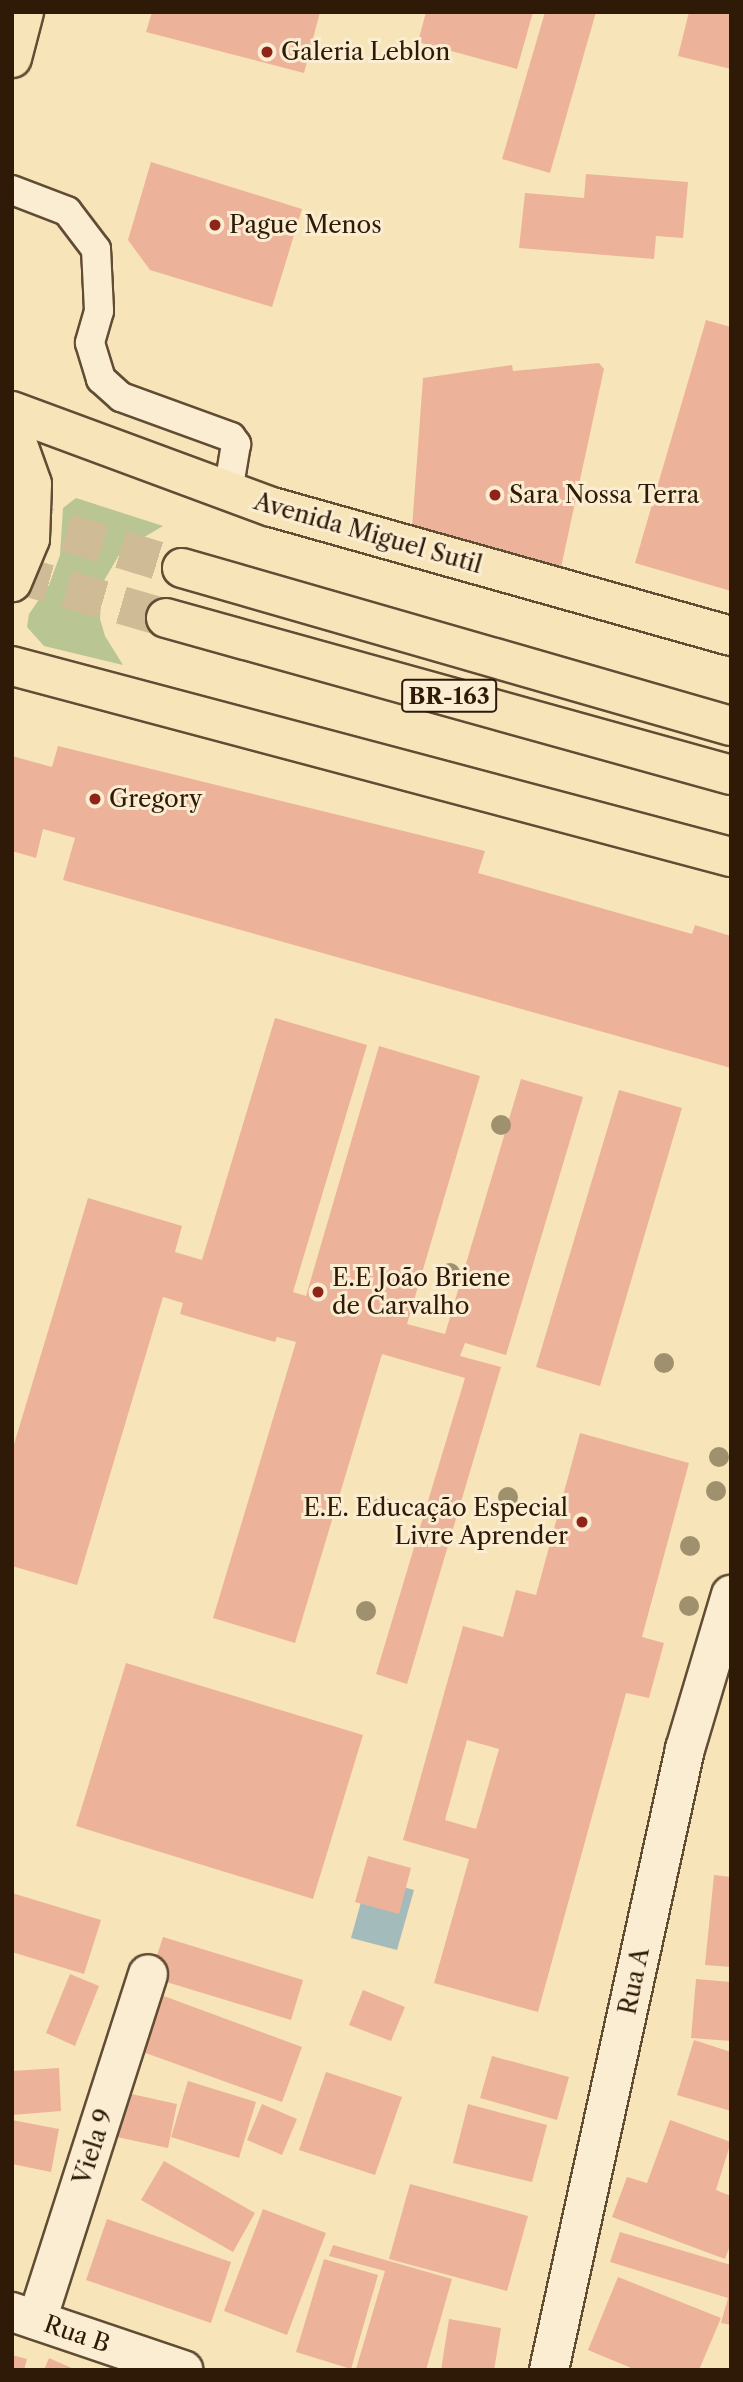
<!DOCTYPE html>
<meta charset="utf-8">
<style>
body{margin:0}
#map{position:relative;width:743px;height:2382px;overflow:hidden;background:#f7e4b9;font-family:"Libre Caslon Text",serif}
div>[style]{position:absolute}
.green>*{inset:0;background:#b9c592}
.water>*{inset:0;background:#a4bbbb}
.building>*{inset:0;background:#edb39a}
.trunk-tunnel>*{height:38px;margin-top:-19px;transform-origin:0;background:repeating-linear-gradient(90deg,#cfbc96 0 38px,transparent 0 57px)}
.roads{filter:drop-shadow(2px 0 #614c34) drop-shadow(-2px 0 #614c34) drop-shadow(0 2px #614c34) drop-shadow(0 -2px #614c34)}
.service>*{height:28px;margin:-14px;padding:0 14px;transform-origin:14px;border-radius:14px;background:#faedd2}
.minor>*{height:38px;margin:-19px;padding:0 19px;transform-origin:19px;border-radius:19px;background:#faedd2}
.primary>*{height:38px;margin:-19px;padding:0 19px;transform-origin:19px;border-radius:19px;background:#f7e4b9}
.trunk>*{height:38px;margin:-19px;padding:0 19px;transform-origin:19px;border-radius:19px;background:#f7e4b9}
.trees>*{width:20px;height:20px;margin:-10px;border-radius:50%;background:#a0916e}
.dots>*{width:19px;height:19px;translate:-50% -50%;box-sizing:border-box;border:4px solid #faedd2;border-radius:50%}
span{translate:-50% -50%;white-space:nowrap;text-align:center;line-height:1.15;-webkit-text-stroke:6px #faedd2;paint-order:stroke}
.shield-label span{padding:2px 5px;background:#faedd2;border:2px solid;border-radius:5px;-webkit-text-stroke-width:0}
.shield-label{font-size:23px;color:#2f1a08;font-weight:700}
.poi-label{font-size:24px;color:#2f1a08}
.left{translate:0 -50%;text-align:left}
.right{translate:-100% -50%;text-align:right}
.street-label{font-size:24px;color:#2f1a08}
.frame{position:absolute;inset:0;border:14px solid #2f1a08;pointer-events:none}
</style>
<div id="map">
<div class="green">
<div style="clip-path:polygon(76px 498px,163px 526px,122px 550px,102px 584px,100px 619px,105px 636px,123px 665px,44px 646px,27px 627px,29px 614px,49px 585px,60px 555px,63px 508px)"></div>
</div>
<div class="water">
<div style="clip-path:polygon(368px 1877px,414px 1890px,397px 1950px,351px 1938px)"></div>
</div>
<div class="building">
<div style="clip-path:polygon(152px 12px,320px 12px,304px 73px,146px 32px)"></div>
<div style="clip-path:polygon(426px 12px,533px 12px,517px 69px,418px 42px)"></div>
<div style="clip-path:polygon(545px 12px,596px 12px,550px 173px,502px 159px)"></div>
<div style="clip-path:polygon(689px 12px,731px 12px,731px 69px,678px 56px)"></div>
<div style="clip-path:polygon(151px 162px,302px 209px,272px 307px,150px 270px,128px 240px)"></div>
<div style="clip-path:polygon(586px 174px,688px 182px,683px 238px,656px 236px,654px 259px,519px 248px,525px 193px,584px 198px)"></div>
<div style="clip-path:polygon(706px 320px,731px 327px,731px 591px,635px 563px)"></div>
<div style="clip-path:polygon(599px 363px,604px 369px,560px 572px,412px 528px,423px 378px,512px 365px,513px 371px)"></div>
<div style="clip-path:polygon(58px 746px,485px 851px,478px 873px,692px 934px,695px 925px,731px 936px,731px 1068px,63px 880px,75px 838px,43px 829px,36px 858px,12px 851px,12px 756px,52px 767px)"></div>
<div style="clip-path:polygon(275px 1018px,367px 1045px,293px 1292px,306px 1296px,379px 1046px,480px 1076px,407px 1324px,445px 1334px,521px 1079px,583px 1097px,506px 1355px,465px 1343px,460px 1356px,501px 1367px,407px 1684px,376px 1674px,465px 1378px,382px 1354px,295px 1643px,213px 1618px,296px 1342px,277px 1337px,275px 1342px,180px 1314px,183px 1303px,163px 1297px,77px 1585px,12px 1566px,12px 1451px,88px 1198px,182px 1226px,175px 1252px,202px 1260px)"></div>
<div style="clip-path:polygon(619px 1090px,682px 1108px,600px 1386px,536px 1367px)"></div>
<div style="clip-path:polygon(evenodd,580px 1433px,689px 1463px,642px 1637px,664px 1643px,649px 1698px,626px 1693px,538px 2012px,434px 1983px,469px 1859px,403px 1840px,463px 1626px,503px 1637px,516px 1590px,536px 1595px,580px 1433px,467px 1740px,499px 1749px,476px 1829px,445px 1820px,467px 1740px)"></div>
<div style="clip-path:polygon(126px 1663px,363px 1735px,313px 1899px,76px 1826px)"></div>
<div style="clip-path:polygon(368px 1856px,411px 1868px,399px 1914px,355px 1902px)"></div>
<div style="clip-path:polygon(714px 1875px,731px 1877px,731px 1967px,705px 1965px)"></div>
<div style="clip-path:polygon(12px 1893px,101px 1920px,84px 1974px,12px 1952px)"></div>
<div style="clip-path:polygon(163px 1937px,303px 1980px,291px 2020px,150px 1977px)"></div>
<div style="clip-path:polygon(70px 1974px,99px 1986px,75px 2046px,46px 2033px)"></div>
<div style="clip-path:polygon(696px 1979px,731px 1982px,731px 2041px,691px 2038px)"></div>
<div style="clip-path:polygon(363px 1990px,405px 2007px,391px 2041px,349px 2025px)"></div>
<div style="clip-path:polygon(161px 1995px,302px 2047px,282px 2102px,140px 2051px)"></div>
<div style="clip-path:polygon(694px 2040px,731px 2052px,731px 2111px,677px 2095px)"></div>
<div style="clip-path:polygon(492px 2056px,569px 2077px,557px 2120px,480px 2098px)"></div>
<div style="clip-path:polygon(59px 2068px,61px 2111px,12px 2115px,12px 2071px)"></div>
<div style="clip-path:polygon(326px 2072px,402px 2097px,375px 2175px,299px 2150px)"></div>
<div style="clip-path:polygon(188px 2081px,256px 2102px,239px 2158px,171px 2137px)"></div>
<div style="clip-path:polygon(127px 2093px,177px 2104px,168px 2148px,117px 2137px)"></div>
<div style="clip-path:polygon(262px 2104px,297px 2119px,282px 2155px,247px 2140px)"></div>
<div style="clip-path:polygon(468px 2104px,547px 2125px,532px 2182px,453px 2163px)"></div>
<div style="clip-path:polygon(12px 2120px,59px 2129px,51px 2172px,12px 2164px)"></div>
<div style="clip-path:polygon(670px 2120px,731px 2142px,716px 2190px,731px 2196px,731px 2243px,725px 2259px,612px 2217px,627px 2177px,647px 2183px)"></div>
<div style="clip-path:polygon(164px 2161px,255px 2213px,233px 2252px,141px 2200px)"></div>
<div style="clip-path:polygon(410px 2184px,528px 2216px,507px 2291px,389px 2259px)"></div>
<div style="clip-path:polygon(263px 2209px,326px 2233px,287px 2335px,224px 2311px)"></div>
<div style="clip-path:polygon(107px 2219px,231px 2262px,211px 2323px,86px 2280px)"></div>
<div style="clip-path:polygon(620px 2232px,731px 2265px,731px 2325px,721px 2323px,728px 2298px,610px 2262px)"></div>
<div style="clip-path:polygon(333px 2245px,452px 2279px,426px 2370px,356px 2369px,385px 2271px,329px 2256px)"></div>
<div style="clip-path:polygon(324px 2259px,378px 2275px,351px 2369px,296px 2352px)"></div>
<div style="clip-path:polygon(618px 2277px,721px 2318px,699px 2370px,636px 2370px,588px 2350px)"></div>
<div style="clip-path:polygon(449px 2319px,501px 2328px,494px 2370px,441px 2370px)"></div>
<div style="clip-path:polygon(12px 2355px,27px 2359px,24px 2370px,12px 2370px)"></div>
<div style="clip-path:polygon(49px 2358px,76px 2370px,44px 2370px)"></div>
</div>
<div class="trunk-tunnel">
<div style="left:12px;top:516px;width:178px;rotate:17deg"></div>
<div style="left:12px;top:573px;width:160px;rotate:16.3deg"></div>
</div>
<div class="roads">
<div class="service">
<div style="left:12px;top:190px;width:59px;rotate:20.9deg"></div>
<div style="left:67px;top:211px;width:48px;rotate:52.7deg"></div>
<div style="left:96px;top:249px;width:62px;rotate:87.2deg"></div>
<div style="left:99px;top:311px;width:33px;rotate:106deg"></div>
<div style="left:90px;top:343px;width:38px;rotate:73deg"></div>
<div style="left:101px;top:379px;width:27px;rotate:42deg"></div>
<div style="left:121px;top:397px;width:117px;rotate:20deg"></div>
<div style="left:231px;top:437px;width:9px;rotate:54deg"></div>
<div style="left:236px;top:444px;width:49px;rotate:99.5deg"></div>
</div>
<div class="minor">
<div style="left:12px;top:2312px;width:181px;rotate:18.7deg"></div>
<div style="left:37px;top:2320px;width:363px;rotate:-72.2deg"></div>
<div style="left:549px;top:2370px;width:636px;rotate:-77.65deg"></div>
<div style="left:685px;top:1749px;width:161px;rotate:-73.4deg"></div>
</div>
<div class="primary">
<div style="left:12px;top:58px;width:48px;rotate:-75.4deg"></div>
<div style="left:12px;top:411px;width:277px;rotate:20.3deg"></div>
<div style="left:272px;top:507px;width:477px;rotate:15.7deg"></div>
<div style="left:12px;top:428px;width:59px;rotate:70.3deg"></div>
<div style="left:32px;top:484px;width:55px;rotate:92.1deg"></div>
<div style="left:30px;top:539px;width:47px;rotate:112.7deg"></div>
<div style="left:12px;top:666px;width:744px;rotate:14.88deg"></div>
</div>
<div class="trunk">
<div style="left:182px;top:568px;width:571px;rotate:16.06deg"></div>
<div style="left:166px;top:618px;width:586px;rotate:15.53deg"></div>
</div>
</div>
<div class="trees">
<div style="left:501px;top:1125px"></div>
<div style="left:450px;top:1273px"></div>
<div style="left:664px;top:1363px"></div>
<div style="left:719px;top:1457px"></div>
<div style="left:716px;top:1491px"></div>
<div style="left:508px;top:1497px"></div>
<div style="left:382px;top:1507px"></div>
<div style="left:690px;top:1546px"></div>
<div style="left:689px;top:1606px"></div>
<div style="left:366px;top:1611px"></div>
</div>
<div class="dots">
<div style="left:267px;top:52px;background:#8f2418"></div>
<div style="left:215px;top:225px;background:#8f2418"></div>
<div style="left:495px;top:495px;background:#8f2418"></div>
<div style="left:95px;top:799px;background:#8f2418"></div>
<div style="left:318px;top:1292px;background:#8f2418"></div>
<div style="left:582px;top:1522px;background:#8f2418"></div>
</div>
<div class="shield-label">
<span style="left:449px;top:696px">BR-163</span>
</div>
<div class="poi-label">
<span class="left" style="left:281px;top:52px">Galeria Leblon</span>
<span class="left" style="left:229px;top:225px">Pague Menos</span>
<span class="left" style="left:509px;top:495px">Sara Nossa Terra</span>
<span class="left" style="left:109px;top:799px">Gregory</span>
<span class="left" style="left:332px;top:1292px">E.E João Briene<br>de Carvalho</span>
<span class="right" style="left:568px;top:1522px">E.E. Educação Especial<br>Livre Aprender</span>
</div>
<div class="street-label">
<span style="left:368px;top:533px;rotate:16deg">Avenida Miguel Sutil</span>
<span style="left:634px;top:1981px;rotate:-78deg">Rua A</span>
<span style="left:93px;top:2147px;rotate:-72deg">Viela 9</span>
<span style="left:77px;top:2334px;rotate:19deg">Rua B</span>
</div>
<div class="frame"></div>
</div>
